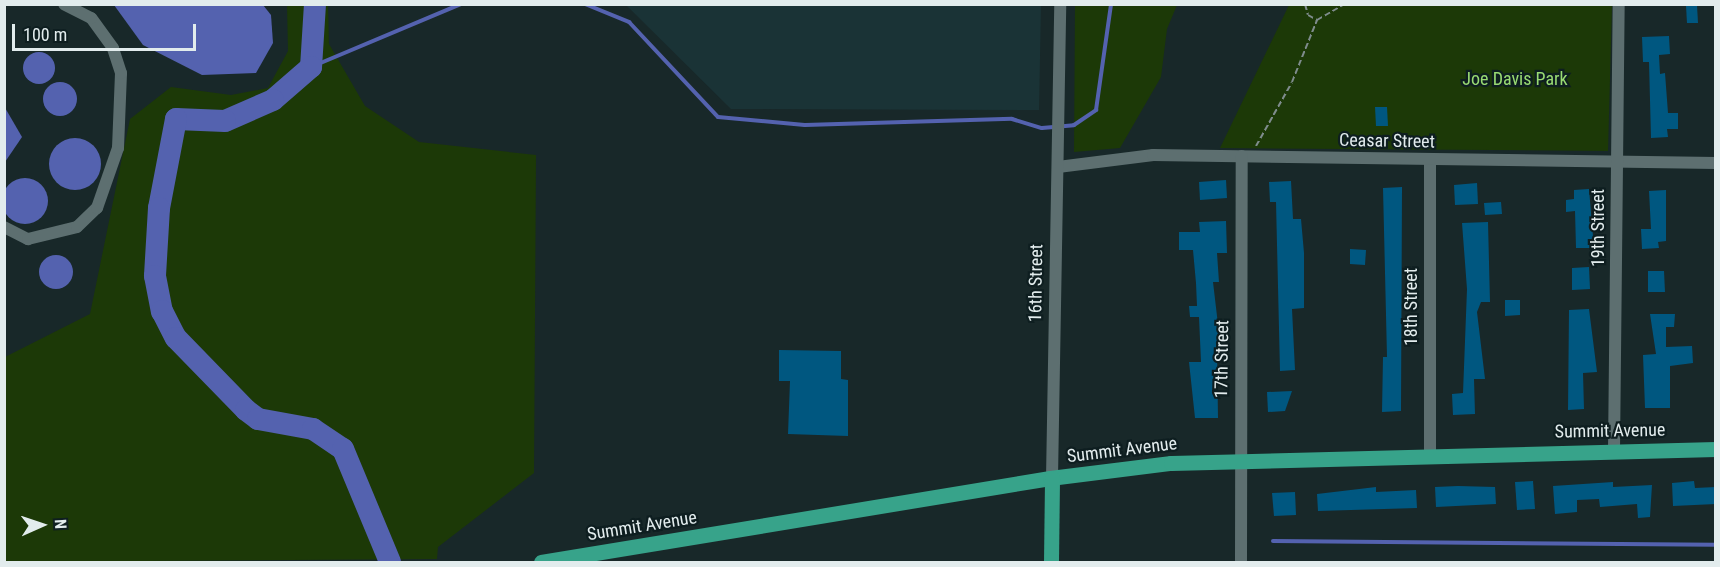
<!DOCTYPE html>
<style>
body{margin:0}
#map{position:relative;width:1720px;height:567px;overflow:hidden;background:#182829;font-family:"Roboto Condensed",sans-serif}
div>[style]{position:absolute}
.built>*{inset:0;background:#1a3336}
.green>*{inset:0;background:#1c3907}
.water>*{inset:0;background:#5462af}
.round{border-radius:50%}
.stream>*{height:4px;margin:-2px;padding:0 2px;transform-origin:2px;border-radius:2px;background:#5462af}
.river>*{height:22px;margin:-11px;padding:0 11px;transform-origin:11px;border-radius:11px;background:#5462af}
.building>*{inset:0;background:#005780}
.path>*{height:2px;margin-top:-1px;transform-origin:0;background:repeating-linear-gradient(90deg,#7f8c8d 0 6px,transparent 0 9px)}
.minor>*{height:12px;margin:-6px;padding:0 6px;transform-origin:6px;border-radius:6px;background:#5d6f70}
.major>*{height:15px;margin:-7.5px;padding:0 7.5px;transform-origin:7.5px;border-radius:7.5px;background:#37a38a}
span{translate:-50% -50%;white-space:nowrap;text-align:center;line-height:1.15;-webkit-text-stroke:4.5px #0e1e20;paint-order:stroke}
.park-label{font-size:18px;color:#99db73}
.street-label{font-size:18px;color:#e2eced}
.frame{position:absolute;inset:0;border:6px solid #e2eced;pointer-events:none}
.north{position:absolute;left:12px;top:495px;width:60px;height:60px;-webkit-text-stroke:4px #0e1e20;paint-order:stroke;rotate:87deg;font-size:16px;font-weight:700;line-height:24px;text-align:center;color:#e2eced}
.north::after{content:'';display:block;margin:auto;width:21px;height:27px;background:#e2eced;clip-path:polygon(50% 0,100% 100%,50% 72%,0 100%)}
.scale{position:absolute;left:12px;top:24px;width:184px;height:27px;box-sizing:border-box;border:3px solid #e2eced;border-top:0;padding-left:8px;font-size:18px;line-height:21px;white-space:nowrap;color:#e2eced;-webkit-text-stroke:4px #0e1e20;paint-order:stroke}
</style>
<div id="map">
<div class="built">
<div style="clip-path:polygon(626px 5px,1041px 5px,1039px 110px,731px 109px)"></div>
</div>
<div class="green">
<div style="clip-path:polygon(287px 5px,328px 5px,329px 44px,365px 106px,419px 142px,536px 155px,534px 473px,438px 547px,437px 559px,5px 562px,5px 357px,90px 314px,130px 119px,171px 87px,231px 95px,268px 88px,288px 51px)"></div>
<div style="clip-path:polygon(1075px 5px,1177px 5px,1167px 29px,1161px 77px,1120px 148px,1074px 152px)"></div>
<div style="clip-path:polygon(1289px 5px,1612px 5px,1608px 151px,1220px 148px)"></div>
</div>
<div class="water">
<div style="clip-path:polygon(114px 5px,263px 5px,271px 15px,273px 43px,256px 73px,202px 75px,143px 45px)"></div>
<div class="round" style="left:23px;top:52px;width:32px;height:32px"></div>
<div class="round" style="left:43px;top:82px;width:34px;height:34px"></div>
<div style="clip-path:polygon(4px 106px,22px 137px,5px 162px,4px 162px)"></div>
<div class="round" style="left:49px;top:138px;width:52px;height:52px"></div>
<div class="round" style="left:2px;top:178px;width:46px;height:46px"></div>
<div class="round" style="left:39px;top:255px;width:34px;height:34px"></div>
</div>
<div class="stream">
<div style="left:585px;top:4px;width:48px;rotate:22.2deg"></div>
<div style="left:629px;top:22px;width:130px;rotate:46.9deg"></div>
<div style="left:718px;top:117px;width:87px;rotate:5.3deg"></div>
<div style="left:805px;top:125px;width:207px;rotate:-1.7deg"></div>
<div style="left:1012px;top:119px;width:31px;rotate:17deg"></div>
<div style="left:1042px;top:128px;width:32px;rotate:-5deg"></div>
<div style="left:1074px;top:125px;width:27px;rotate:-34deg"></div>
<div style="left:1096px;top:110px;width:107px;rotate:-81.9deg"></div>
<div style="left:311px;top:67px;width:163px;rotate:-22.8deg"></div>
<div style="left:1273px;top:541px;width:443px;rotate:0.5deg"></div>
</div>
<div class="river">
<div style="left:315px;top:4px;width:63px;rotate:93.6deg"></div>
<div style="left:311px;top:67px;width:50px;rotate:139deg"></div>
<div style="left:273px;top:100px;width:52px;rotate:156.4deg"></div>
<div style="left:225px;top:121px;width:49px;rotate:-177.7deg"></div>
<div style="left:176px;top:119px;width:91px;rotate:100.8deg"></div>
<div style="left:159px;top:208px;width:68px;rotate:93.4deg"></div>
<div style="left:155px;top:276px;width:36px;rotate:79deg"></div>
<div style="left:162px;top:311px;width:30px;rotate:63deg"></div>
<div style="left:176px;top:338px;width:100px;rotate:45.8deg"></div>
<div style="left:246px;top:410px;width:15px;rotate:37deg"></div>
<div style="left:258px;top:419px;width:56px;rotate:10.3deg"></div>
<div style="left:313px;top:429px;width:36px;rotate:34deg"></div>
<div style="left:343px;top:449px;width:122px;rotate:67.4deg"></div>
</div>
<div class="building">
<div style="clip-path:polygon(1697px 5px,1698px 23px,1687px 23px,1686px 6px)"></div>
<div style="clip-path:polygon(1669px 36px,1670px 54px,1659px 55px,1660px 74px,1665px 73px,1668px 113px,1678px 113px,1678px 129px,1667px 129px,1668px 137px,1651px 138px,1649px 62px,1643px 62px,1642px 37px)"></div>
<div style="clip-path:polygon(1375px 107px,1387px 107px,1388px 126px,1376px 126px)"></div>
<div style="clip-path:polygon(1226px 180px,1227px 198px,1200px 200px,1199px 182px)"></div>
<div style="clip-path:polygon(1291px 181px,1293px 219px,1301px 219px,1304px 253px,1304px 308px,1292px 309px,1295px 370px,1280px 371px,1276px 202px,1270px 202px,1269px 182px)"></div>
<div style="clip-path:polygon(1477px 183px,1478px 204px,1455px 205px,1454px 185px)"></div>
<div style="clip-path:polygon(1402px 187px,1401px 411px,1382px 412px,1383px 357px,1387px 357px,1383px 188px)"></div>
<div style="clip-path:polygon(1589px 189px,1594px 248px,1576px 248px,1575px 211px,1566px 212px,1566px 200px,1574px 199px,1574px 190px)"></div>
<div style="clip-path:polygon(1666px 190px,1666px 241px,1658px 242px,1659px 248px,1642px 249px,1641px 229px,1651px 229px,1649px 191px)"></div>
<div style="clip-path:polygon(1501px 202px,1502px 214px,1485px 215px,1484px 203px)"></div>
<div style="clip-path:polygon(1226px 221px,1227px 253px,1217px 253px,1219px 282px,1213px 282px,1221px 350px,1217px 350px,1218px 418px,1195px 418px,1189px 362px,1201px 362px,1199px 317px,1190px 317px,1189px 306px,1197px 306px,1196px 283px,1193px 250px,1179px 250px,1179px 232px,1200px 232px,1199px 222px)"></div>
<div style="clip-path:polygon(1488px 222px,1490px 302px,1481px 302px,1477px 312px,1485px 379px,1474px 379px,1475px 414px,1453px 415px,1452px 394px,1463px 393px,1467px 289px,1462px 223px)"></div>
<div style="clip-path:polygon(1350px 249px,1366px 250px,1365px 265px,1350px 264px)"></div>
<div style="clip-path:polygon(1589px 267px,1590px 289px,1572px 290px,1572px 268px)"></div>
<div style="clip-path:polygon(1648px 271px,1664px 271px,1665px 292px,1648px 292px)"></div>
<div style="clip-path:polygon(1505px 300px,1520px 300px,1520px 315px,1505px 316px)"></div>
<div style="clip-path:polygon(1589px 309px,1597px 372px,1583px 373px,1584px 409px,1568px 410px,1569px 310px)"></div>
<div style="clip-path:polygon(1650px 314px,1675px 314px,1674px 327px,1666px 327px,1666px 347px,1692px 346px,1693px 363px,1670px 366px,1670px 408px,1645px 408px,1643px 355px,1656px 354px)"></div>
<div style="clip-path:polygon(779px 350px,841px 351px,841px 379px,848px 380px,848px 436px,788px 434px,790px 381px,779px 381px)"></div>
<div style="clip-path:polygon(1292px 391px,1285px 411px,1268px 412px,1267px 392px)"></div>
<div style="clip-path:polygon(1533px 481px,1535px 509px,1517px 510px,1515px 482px)"></div>
<div style="clip-path:polygon(1694px 481px,1695px 488px,1716px 487px,1716px 504px,1673px 506px,1672px 483px)"></div>
<div style="clip-path:polygon(1613px 482px,1613px 487px,1652px 485px,1650px 517px,1638px 518px,1637px 504px,1600px 507px,1599px 499px,1577px 500px,1577px 512px,1555px 514px,1553px 486px)"></div>
<div style="clip-path:polygon(1458px 486px,1495px 487px,1496px 504px,1436px 507px,1435px 487px)"></div>
<div style="clip-path:polygon(1376px 487px,1376px 492px,1416px 490px,1417px 508px,1318px 511px,1317px 494px)"></div>
<div style="clip-path:polygon(1295px 492px,1296px 515px,1274px 516px,1272px 493px)"></div>
</div>
<div class="path">
<div style="left:1305px;top:4px;width:11px;rotate:75deg"></div>
<div style="left:1308px;top:15px;width:10px;rotate:29deg"></div>
<div style="left:1256px;top:146px;width:73px;rotate:-60.6deg"></div>
<div style="left:1292px;top:82px;width:67px;rotate:-68deg"></div>
<div style="left:1317px;top:20px;width:32px;rotate:-30deg"></div>
</div>
<div class="minor">
<div style="left:1430px;top:160px;width:294px;rotate:90deg"></div>
<div style="left:1058px;top:167px;width:96px;rotate:-7.2deg"></div>
<div style="left:1153px;top:155px;width:563px;rotate:0.81deg"></div>
<div style="left:4px;top:227px;width:27px;rotate:27deg"></div>
<div style="left:28px;top:239px;width:50px;rotate:-13.8deg"></div>
<div style="left:77px;top:227px;width:28px;rotate:-44deg"></div>
<div style="left:97px;top:208px;width:64px;rotate:-70.7deg"></div>
<div style="left:118px;top:148px;width:75px;rotate:-87.7deg"></div>
<div style="left:121px;top:73px;width:26px;rotate:-108deg"></div>
<div style="left:113px;top:48px;width:37px;rotate:-126deg"></div>
<div style="left:91px;top:18px;width:30px;rotate:-153deg"></div>
<div style="left:1614px;top:451px;width:447px;rotate:-89.4deg"></div>
<div style="left:1052px;top:478px;width:474px;rotate:-89deg"></div>
<div style="left:1241px;top:562px;width:406px;rotate:-89.9deg"></div>
</div>
<div class="major">
<div style="left:541px;top:562px;width:516px;rotate:-9.37deg"></div>
<div style="left:1050px;top:478px;width:122px;rotate:-7.1deg"></div>
<div style="left:1171px;top:463px;width:545px;rotate:-1.47deg"></div>
<div style="left:1051px;top:562px;width:84px;rotate:-89.3deg"></div>
</div>
<div class="park-label">
<span style="left:1515px;top:79px">Joe Davis Park</span>
</div>
<div class="street-label">
<span style="left:1387px;top:141px;rotate:1deg">Ceasar Street</span>
<span style="left:1598px;top:228px;rotate:-90deg">19th Street</span>
<span style="left:1036px;top:283px;rotate:-89deg">16th Street</span>
<span style="left:1411px;top:307px;rotate:-90deg">18th Street</span>
<span style="left:1222px;top:359px;rotate:-89deg">17th Street</span>
<span style="left:1610px;top:431px;rotate:-1deg">Summit Avenue</span>
<span style="left:1122px;top:450px;rotate:-7deg">Summit Avenue</span>
<span style="left:642px;top:526px;rotate:-9deg">Summit Avenue</span>
</div>
<div class="frame"></div>
<div class="north">N</div>
<div class="scale">100 m</div>
</div>
